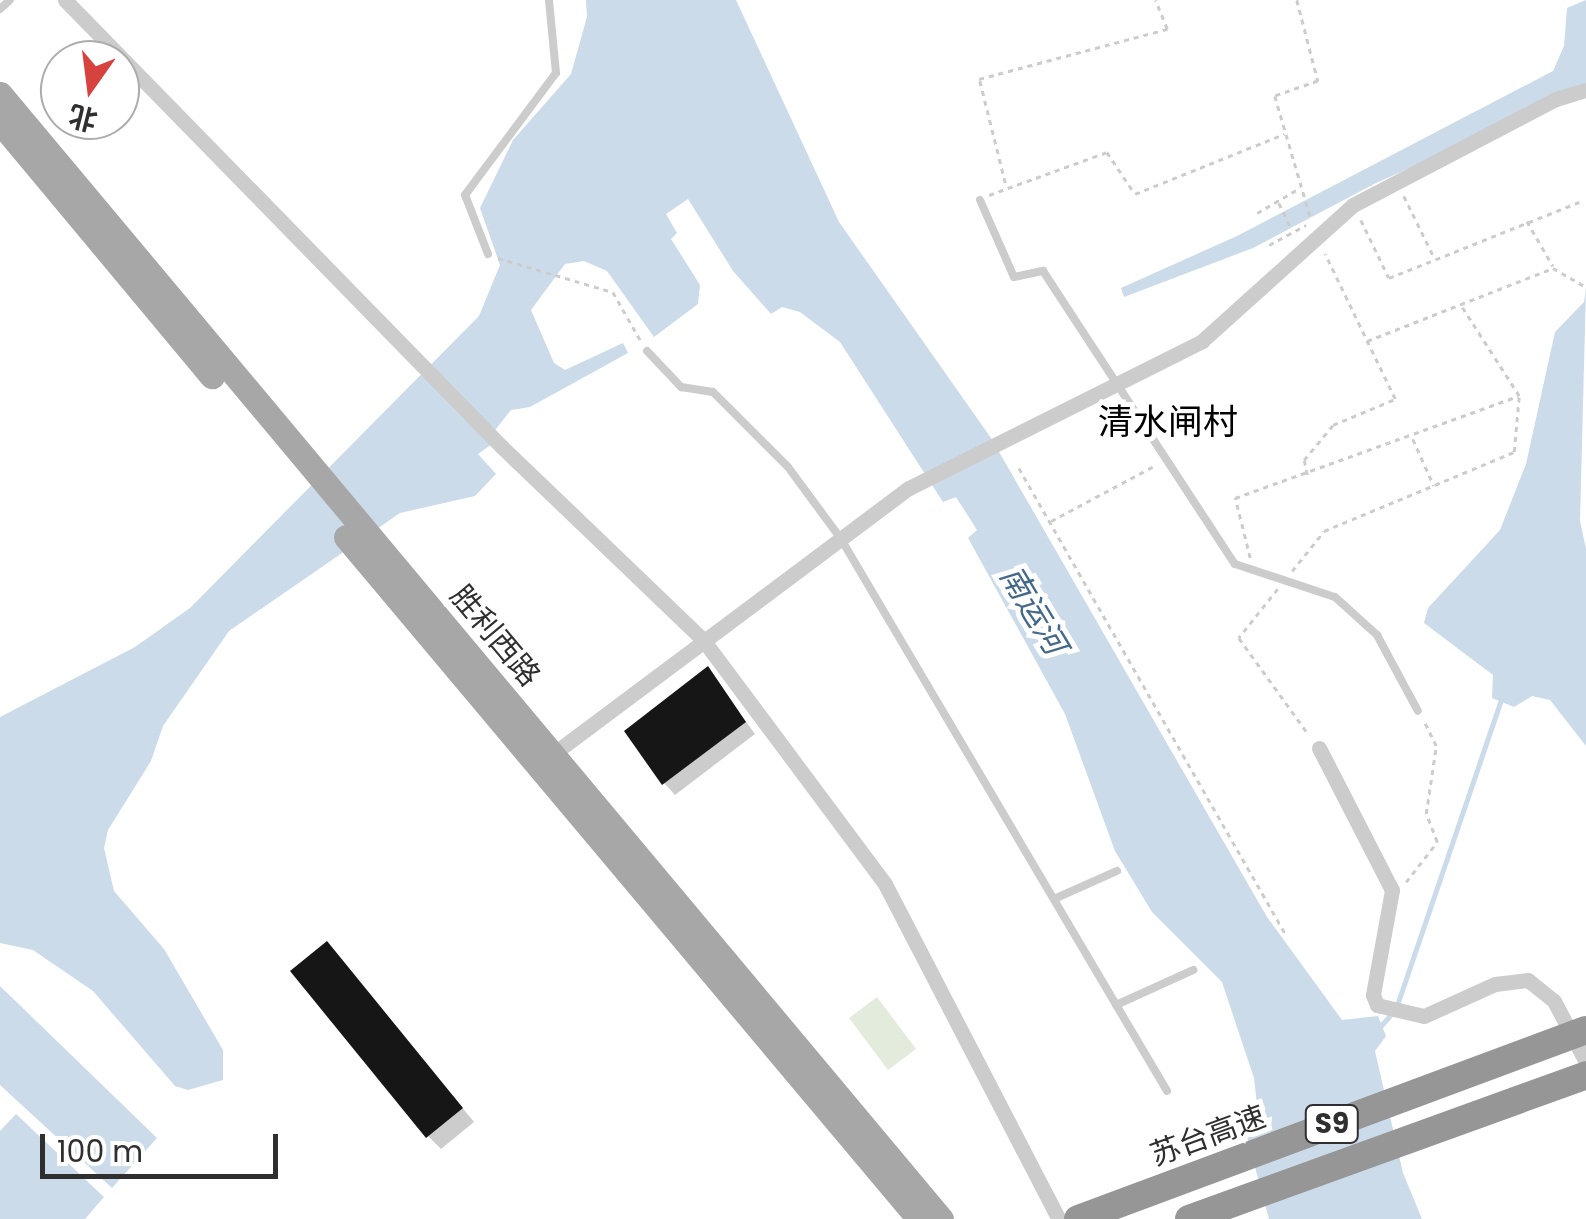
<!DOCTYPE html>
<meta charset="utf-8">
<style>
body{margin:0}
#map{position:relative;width:1586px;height:1219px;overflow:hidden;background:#fff;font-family:Poppins,"Noto Sans SC",sans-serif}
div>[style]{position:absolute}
.green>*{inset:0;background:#e3ebdd}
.water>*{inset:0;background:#cbdbe9}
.shadow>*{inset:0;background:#0003}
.stream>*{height:5px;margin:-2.5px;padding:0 2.5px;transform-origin:2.5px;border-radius:2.5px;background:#cbdbe9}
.building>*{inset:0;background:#161616}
.path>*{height:2.5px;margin-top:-1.25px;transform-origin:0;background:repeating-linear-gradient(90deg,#ccc 0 5px,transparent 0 10px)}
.lane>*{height:8px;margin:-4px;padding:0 4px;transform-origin:4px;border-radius:4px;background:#ccc}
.street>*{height:15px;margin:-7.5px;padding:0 7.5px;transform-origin:7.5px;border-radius:7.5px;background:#ccc}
.primary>*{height:25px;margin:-12.5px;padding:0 12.5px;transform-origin:12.5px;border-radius:12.5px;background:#a7a7a7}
.highway>*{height:28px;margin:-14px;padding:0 14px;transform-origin:14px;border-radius:14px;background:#969696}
.highway-bridge>*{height:28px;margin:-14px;padding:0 14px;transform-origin:14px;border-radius:14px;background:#969696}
span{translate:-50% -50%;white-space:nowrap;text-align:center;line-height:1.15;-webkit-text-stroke:10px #fff;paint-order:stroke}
.shield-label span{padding:2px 8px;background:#fff;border:2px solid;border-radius:8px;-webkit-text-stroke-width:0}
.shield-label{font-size:28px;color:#2f2f2f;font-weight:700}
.street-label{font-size:30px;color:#2f2f2f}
.water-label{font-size:32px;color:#43688a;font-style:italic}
.quarter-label{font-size:35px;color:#000}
.north{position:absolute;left:40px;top:40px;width:100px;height:100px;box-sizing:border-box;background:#fff;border:2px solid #acacac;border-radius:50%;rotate:194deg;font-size:28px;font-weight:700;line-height:40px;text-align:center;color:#2f2f2f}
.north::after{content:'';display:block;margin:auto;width:35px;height:45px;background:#d7423f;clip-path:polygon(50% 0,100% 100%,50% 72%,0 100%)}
.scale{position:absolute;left:40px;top:1134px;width:238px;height:45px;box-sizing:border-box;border:5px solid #2f2f2f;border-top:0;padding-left:12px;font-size:30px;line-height:35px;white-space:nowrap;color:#2f2f2f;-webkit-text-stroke:8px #fff;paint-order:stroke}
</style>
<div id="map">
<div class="green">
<div style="clip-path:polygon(877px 997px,916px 1049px,888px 1070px,849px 1018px)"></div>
</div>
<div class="water">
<div style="clip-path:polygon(586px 0,736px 0,839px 222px,991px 438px,1267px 917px,1342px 1020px,1378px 1016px,1386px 1036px,1375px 1051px,1403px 1173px,1422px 1219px,1269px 1219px,1244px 1126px,1258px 1113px,1254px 1078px,1222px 982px,1152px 912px,1115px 851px,1065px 714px,968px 538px,977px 530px,956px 497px,943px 502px,840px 342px,800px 312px,782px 307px,771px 314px,733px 271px,688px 199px,666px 214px,677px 233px,671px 239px,700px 285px,698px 304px,654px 337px,607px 271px,584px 261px,565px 264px,531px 310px,554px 363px,565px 370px,623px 343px,628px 353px,530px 407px,511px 410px,488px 439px,492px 444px,478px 454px,496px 474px,475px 496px,400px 513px,229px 631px,163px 726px,151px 761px,108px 830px,104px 848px,114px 891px,164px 949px,223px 1050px,223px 1080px,188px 1090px,175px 1086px,93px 991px,33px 950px,0 943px,0 717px,135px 647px,190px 608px,479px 316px,500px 265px,480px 208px,513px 140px,571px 74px,587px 17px)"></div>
<div style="clip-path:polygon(1586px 0,1586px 90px,1376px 183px,1253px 248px,1124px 297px,1121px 288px,1237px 236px,1553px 71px,1564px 46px,1567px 8px)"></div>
<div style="clip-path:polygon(1586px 288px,1580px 521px,1586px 549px,1586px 746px,1550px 700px,1532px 696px,1514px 707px,1492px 698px,1493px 675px,1424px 623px,1428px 608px,1500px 530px,1526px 464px,1555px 332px,1584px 302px)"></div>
<div style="clip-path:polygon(0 986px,157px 1138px,112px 1188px,0 1085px)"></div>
<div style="clip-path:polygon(16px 1114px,104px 1197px,85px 1219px,0 1219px,0 1131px)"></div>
</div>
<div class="shadow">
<div style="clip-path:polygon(708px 670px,755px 734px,675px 795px,664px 783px)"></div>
<div style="clip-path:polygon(339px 957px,474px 1122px,441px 1149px,428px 1136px)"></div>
</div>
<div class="stream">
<div style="left:1378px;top:1029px;width:28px;rotate:-49deg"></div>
<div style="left:1396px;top:1008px;width:326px;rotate:-71.2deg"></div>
</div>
<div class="building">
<div style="clip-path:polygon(708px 666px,746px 722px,662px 785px,624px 731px)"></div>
<div style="clip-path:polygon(327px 941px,463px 1108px,426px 1138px,290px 971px)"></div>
</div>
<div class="path">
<div style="left:1297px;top:0;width:84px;rotate:75.5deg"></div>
<div style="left:1318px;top:81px;width:46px;rotate:160.8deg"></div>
<div style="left:1275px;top:96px;width:128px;rotate:73.7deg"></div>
<div style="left:1005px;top:183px;width:107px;rotate:-104deg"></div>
<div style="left:979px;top:79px;width:195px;rotate:-14.9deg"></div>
<div style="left:1167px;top:29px;width:31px;rotate:-112deg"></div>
<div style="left:989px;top:195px;width:126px;rotate:-20deg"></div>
<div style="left:1107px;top:152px;width:50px;rotate:56.3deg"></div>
<div style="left:1135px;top:194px;width:161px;rotate:-21.9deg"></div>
<div style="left:1404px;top:196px;width:68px;rotate:63.8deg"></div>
<div style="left:1279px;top:203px;width:30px;rotate:64deg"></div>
<div style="left:1257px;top:213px;width:48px;rotate:-30.3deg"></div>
<div style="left:1361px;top:220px;width:64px;rotate:64.2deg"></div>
<div style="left:1389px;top:278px;width:208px;rotate:-21.8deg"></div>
<div style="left:1527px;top:221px;width:52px;rotate:60deg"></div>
<div style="left:1269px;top:245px;width:42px;rotate:-28.4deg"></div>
<div style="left:498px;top:258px;width:120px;rotate:16.5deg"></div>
<div style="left:613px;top:292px;width:56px;rotate:60.3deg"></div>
<div style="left:1367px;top:341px;width:200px;rotate:-21.4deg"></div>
<div style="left:1553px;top:268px;width:38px;rotate:30deg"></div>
<div style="left:1413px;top:439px;width:51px;rotate:65.9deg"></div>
<div style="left:1019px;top:468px;width:536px;rotate:60.23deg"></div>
<div style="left:1307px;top:475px;width:15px;rotate:-101deg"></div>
<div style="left:1304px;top:460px;width:45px;rotate:-50.4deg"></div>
<div style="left:1333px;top:425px;width:67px;rotate:-22.8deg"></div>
<div style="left:1395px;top:399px;width:161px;rotate:-115.8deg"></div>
<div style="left:1051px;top:521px;width:117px;rotate:-28.1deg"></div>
<div style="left:1250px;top:558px;width:62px;rotate:-104deg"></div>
<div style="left:1235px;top:498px;width:301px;rotate:-19.8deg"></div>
<div style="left:1292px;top:571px;width:51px;rotate:-51.3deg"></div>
<div style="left:1324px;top:531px;width:206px;rotate:-22.6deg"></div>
<div style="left:1514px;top:452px;width:56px;rotate:-84.9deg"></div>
<div style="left:1519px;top:396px;width:109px;rotate:-122.7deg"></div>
<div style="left:1278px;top:589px;width:63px;rotate:128.5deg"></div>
<div style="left:1239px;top:638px;width:120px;rotate:54.2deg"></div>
<div style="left:1406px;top:882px;width:51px;rotate:-52.2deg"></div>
<div style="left:1437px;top:842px;width:30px;rotate:-111deg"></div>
<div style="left:1426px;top:814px;width:69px;rotate:-81.6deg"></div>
<div style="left:1436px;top:746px;width:28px;rotate:-116deg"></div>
</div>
<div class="lane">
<div style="left:0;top:9px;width:13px;rotate:-42deg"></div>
<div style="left:980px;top:200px;width:84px;rotate:66.2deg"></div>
<div style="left:1014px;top:277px;width:30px;rotate:-12deg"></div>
<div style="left:1043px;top:271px;width:350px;rotate:56.8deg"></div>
<div style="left:1235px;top:564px;width:105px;rotate:18.3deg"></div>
<div style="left:1335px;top:597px;width:57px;rotate:42.1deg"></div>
<div style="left:1377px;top:635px;width:86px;rotate:61.7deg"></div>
<div style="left:488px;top:254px;width:63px;rotate:-111.3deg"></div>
<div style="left:465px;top:195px;width:152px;rotate:-53.3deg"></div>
<div style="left:556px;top:73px;width:73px;rotate:-95.5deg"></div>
<div style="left:647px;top:351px;width:50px;rotate:46.6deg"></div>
<div style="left:681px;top:387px;width:32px;rotate:9deg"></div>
<div style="left:713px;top:392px;width:106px;rotate:45deg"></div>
<div style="left:788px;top:467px;width:89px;rotate:53.6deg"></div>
<div style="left:841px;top:539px;width:641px;rotate:59.43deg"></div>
<div style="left:1054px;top:899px;width:69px;rotate:-24deg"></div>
<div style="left:1116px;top:1005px;width:85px;rotate:-24.4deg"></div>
</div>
<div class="street">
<div style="left:65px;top:0;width:625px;rotate:45.65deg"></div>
<div style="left:502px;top:447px;width:280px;rotate:43.8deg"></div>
<div style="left:704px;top:641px;width:303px;rotate:53.3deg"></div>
<div style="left:885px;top:884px;width:377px;rotate:62.6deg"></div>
<div style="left:1319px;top:748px;width:160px;rotate:62.8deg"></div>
<div style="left:1392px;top:890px;width:107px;rotate:100.3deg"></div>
<div style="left:1373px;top:995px;width:11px;rotate:68deg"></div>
<div style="left:1377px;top:1005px;width:48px;rotate:13.2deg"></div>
<div style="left:1424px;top:1016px;width:78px;rotate:-24.3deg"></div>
<div style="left:1495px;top:984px;width:33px;rotate:-7deg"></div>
<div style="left:1528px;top:980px;width:33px;rotate:39deg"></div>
<div style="left:1554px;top:1001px;width:69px;rotate:62.3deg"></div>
<div style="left:549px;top:757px;width:449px;rotate:-36.8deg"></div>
<div style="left:909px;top:488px;width:328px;rotate:-26.6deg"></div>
<div style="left:1202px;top:341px;width:203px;rotate:-42deg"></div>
<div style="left:1353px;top:205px;width:229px;rotate:-27.6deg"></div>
<div style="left:1556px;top:99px;width:31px;rotate:-17deg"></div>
</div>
<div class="primary">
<div style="left:0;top:94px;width:1467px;rotate:50.09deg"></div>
<div style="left:0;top:122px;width:331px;rotate:50.2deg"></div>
<div style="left:346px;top:537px;width:891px;rotate:49.96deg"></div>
</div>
<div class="highway">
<div style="left:1189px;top:1219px;width:422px;rotate:-19.9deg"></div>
</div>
<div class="highway-bridge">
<div style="left:1078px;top:1219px;width:542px;rotate:-20.41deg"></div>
</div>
<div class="shield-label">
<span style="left:1332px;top:1124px">S9</span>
</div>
<div class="street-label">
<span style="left:495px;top:636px;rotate:50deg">胜利西路</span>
<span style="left:1208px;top:1136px;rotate:-20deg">苏台高速</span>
</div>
<div class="water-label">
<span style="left:1033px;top:610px;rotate:59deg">南运河</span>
</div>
<div class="quarter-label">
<span style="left:1168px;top:422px">清水闸村</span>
</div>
<div class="north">北</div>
<div class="scale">100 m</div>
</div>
